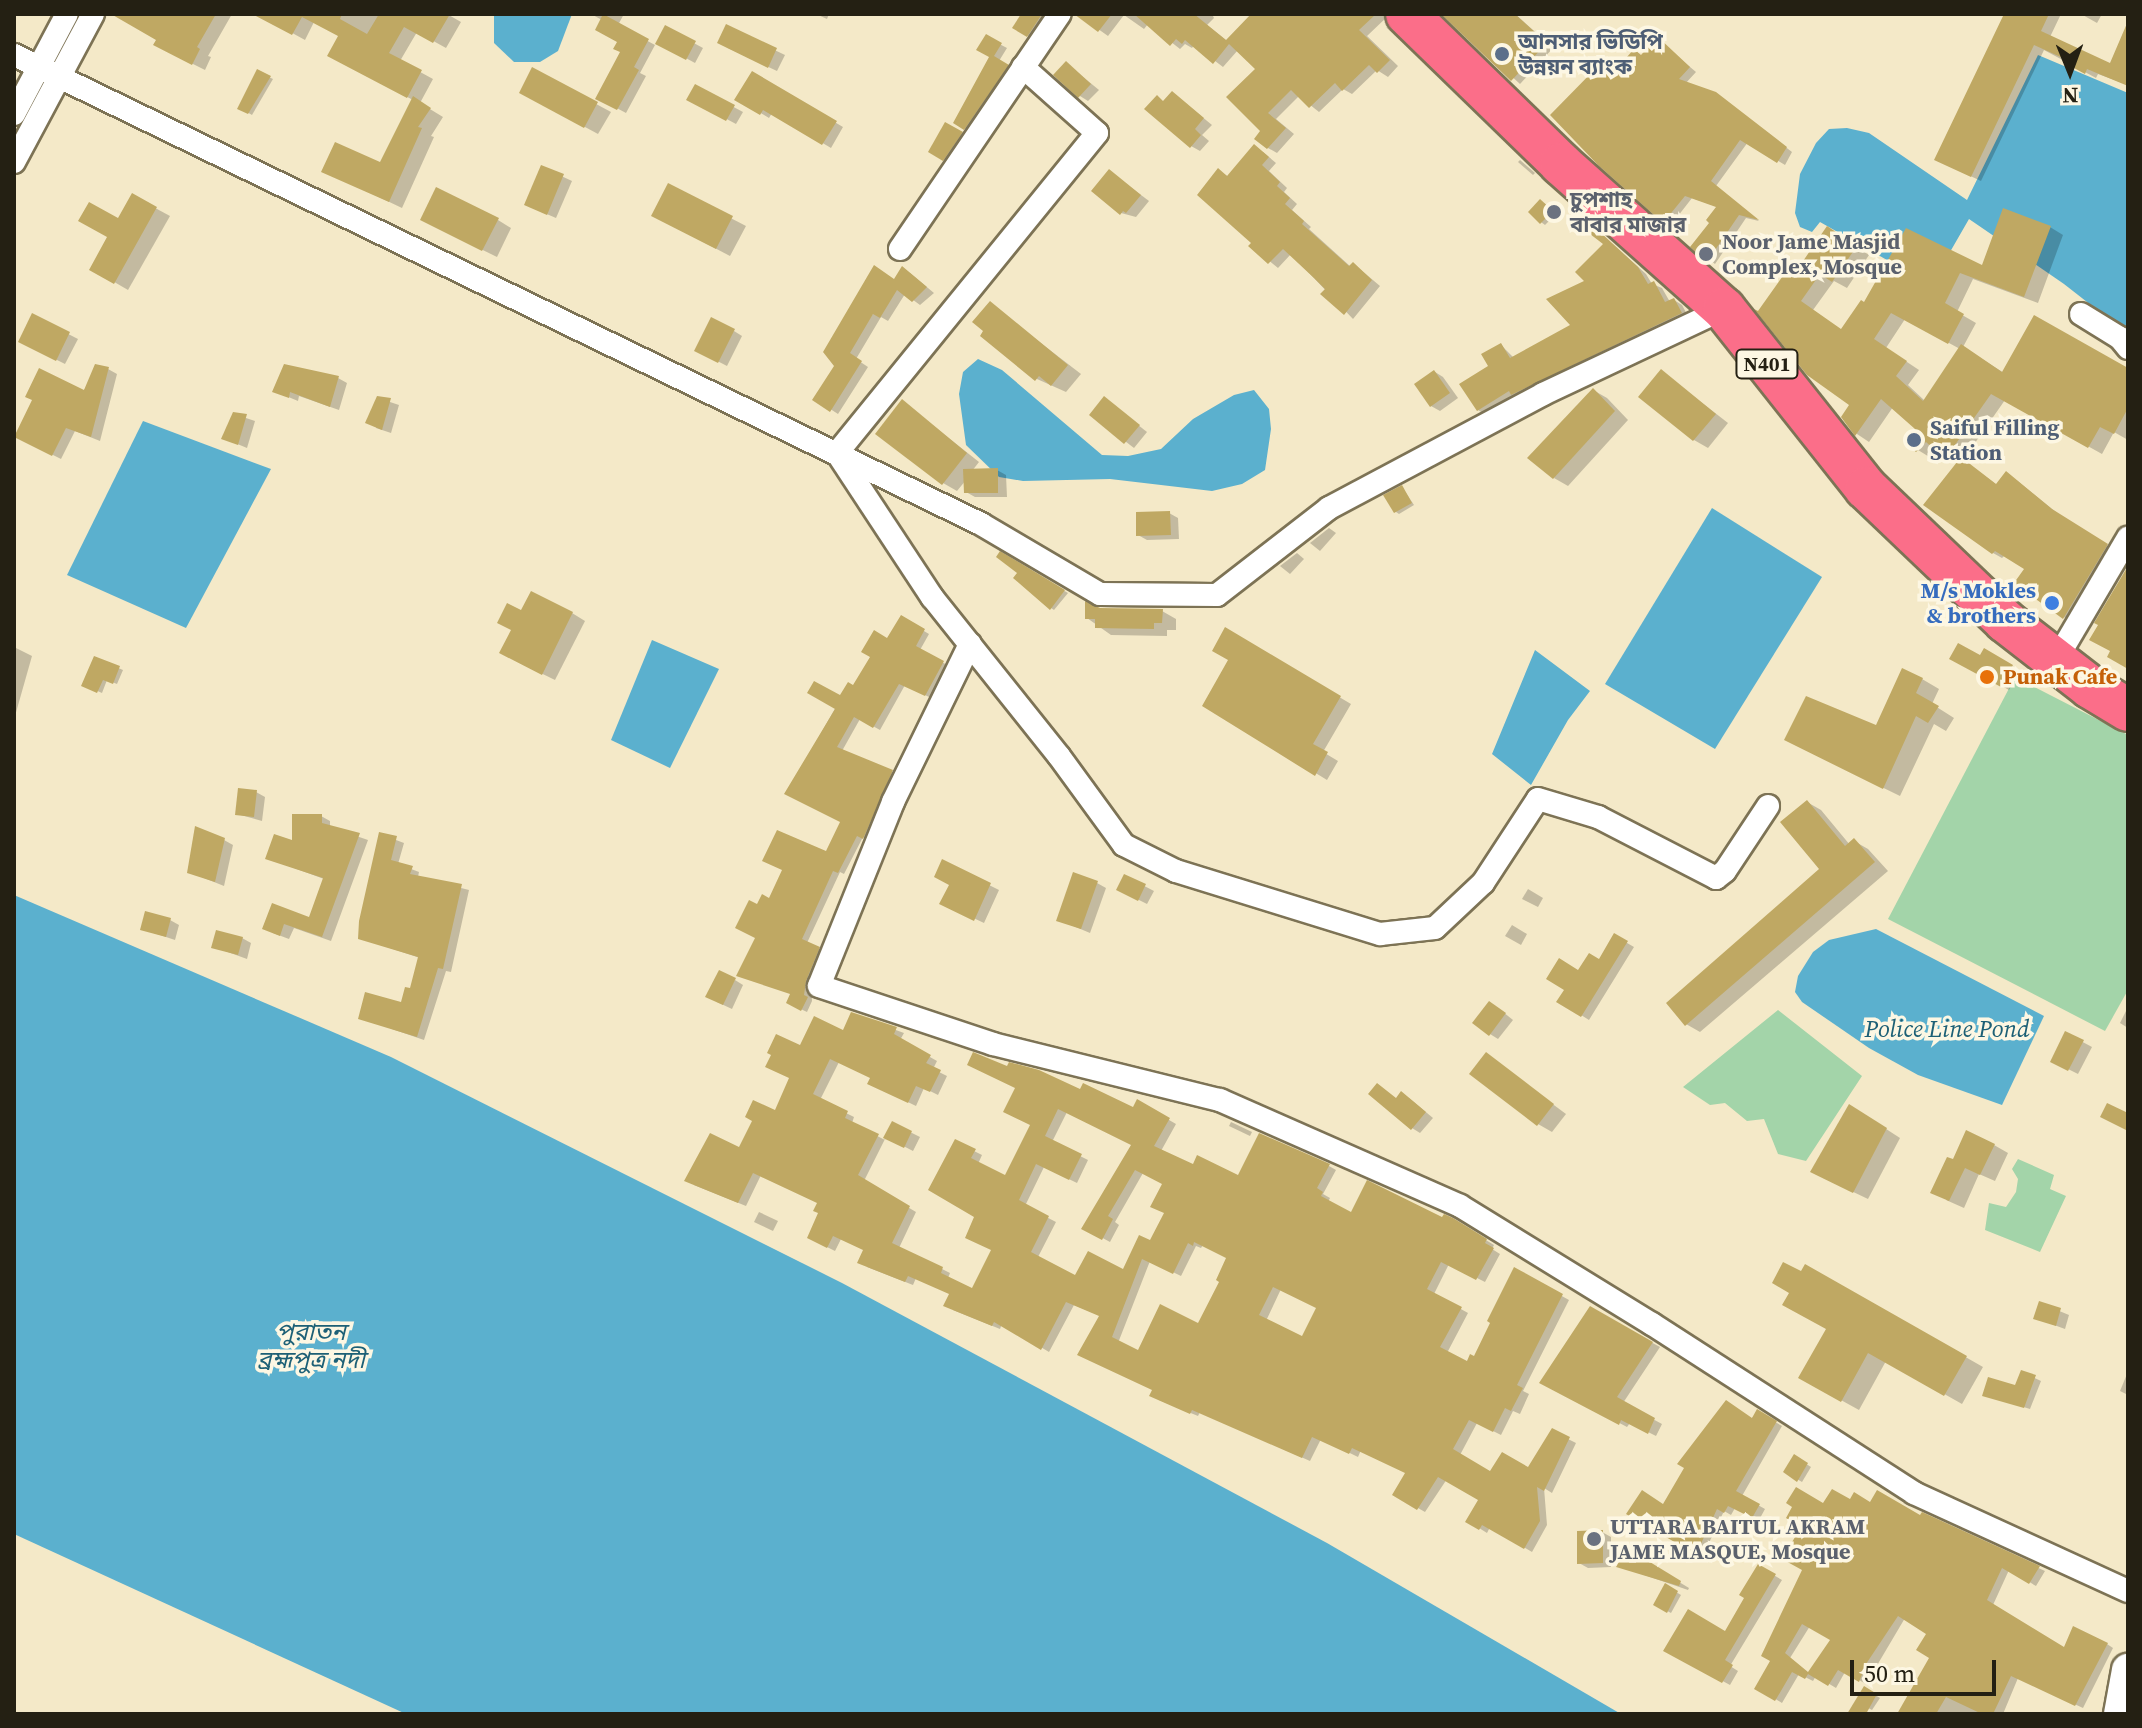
<!DOCTYPE html>
<meta charset="utf-8">
<style>
body{margin:0}
#map{position:relative;width:2142px;height:1728px;overflow:hidden;background:#f4e9c8;font-family:"Source Serif 4","Noto Sans Bengali",serif}
div>[style]{position:absolute}
.green>*{inset:0;background:#a3d4a9}
.water>*{inset:0;background:#5bb0ce}
.shadow>*{inset:0;background:#0003}
.building>*{inset:0;background:#bfa863}
.roads{filter:drop-shadow(2px 0 #7d7355) drop-shadow(-2px 0 #7d7355) drop-shadow(0 2px #7d7355) drop-shadow(0 -2px #7d7355)}
.street>*{height:22px;margin:-11px;padding:0 11px;transform-origin:11px;border-radius:11px;background:#fff}
.secondary>*{height:32px;margin:-16px;padding:0 16px;transform-origin:16px;border-radius:16px;background:#fff}
.highway>*{height:42px;margin:-21px;padding:0 21px;transform-origin:21px;border-radius:21px;background:#fb6e89}
.dots>*{width:22px;height:22px;translate:-50% -50%;box-sizing:border-box;border:4px solid #fdf7e3;border-radius:50%}
span{translate:-50% -50%;white-space:nowrap;text-align:center;line-height:1.15;-webkit-text-stroke:7px #fdf7e3;paint-order:stroke}
.shield-label span{padding:2px 6px;background:#fdf7e3;border:2px solid;border-radius:6px;-webkit-text-stroke-width:0}
.shield-label{font-size:20px;color:#242013;font-weight:700}
.service-label{font-size:22px;color:#4e5e75;font-weight:700}
.left{translate:0 -50%;text-align:left}
.worship-label{font-size:22px;color:#5b616d;font-weight:700}
.shop-label{font-size:22px;color:#366cbe;font-weight:700}
.right{translate:-100% -50%;text-align:right}
.food-label{font-size:22px;color:#c56008;font-weight:700}
.water-label{font-size:24px;color:#1d6076;font-style:italic}
.frame{position:absolute;inset:0;border:16px solid #242013;pointer-events:none}
.north{position:absolute;left:2030px;top:32px;width:80px;height:80px;-webkit-text-stroke:6px #fdf7e3;paint-order:stroke;rotate:179deg;font-size:22px;font-weight:700;line-height:32px;text-align:center;color:#242013}
.north::after{content:'';display:block;margin:auto;width:28px;height:36px;background:#242013;clip-path:polygon(50% 0,100% 100%,50% 72%,0 100%)}
.scale{position:absolute;left:1850px;top:1660px;width:146px;height:36px;box-sizing:border-box;border:4px solid #242013;border-top:0;padding-left:10px;font-size:24px;line-height:28px;white-space:nowrap;color:#242013;-webkit-text-stroke:6px #fdf7e3;paint-order:stroke}
</style>
<div id="map">
<div class="green">
<div style="clip-path:polygon(2015px 677px,2128px 735px,2128px 990px,2105px 1031px,1888px 919px)"></div>
<div style="clip-path:polygon(1778px 1010px,1862px 1076px,1806px 1161px,1778px 1154px,1764px 1119px,1747px 1121px,1725px 1103px,1710px 1105px,1683px 1087px)"></div>
<div style="clip-path:polygon(2018px 1159px,2054px 1175px,2050px 1189px,2066px 1196px,2040px 1252px,1985px 1230px,1989px 1203px,2006px 1207px,2016px 1192px,2018px 1179px,2012px 1169px)"></div>
</div>
<div class="water">
<div style="clip-path:polygon(494px 14px,572px 14px,558px 51px,540px 62px,514px 62px,494px 43px)"></div>
<div style="clip-path:polygon(2038px 55px,2128px 93px,2128px 334px,2064px 284px,1969px 219px,1931px 285px,1820px 222px,1812px 232px,1800px 227px,1795px 213px,1800px 174px,1816px 143px,1829px 129px,1847px 128px,1869px 133px,1967px 200px)"></div>
<div style="clip-path:polygon(978px 359px,1002px 370px,1102px 455px,1128px 456px,1161px 449px,1193px 419px,1234px 395px,1254px 390px,1269px 409px,1271px 429px,1265px 470px,1242px 484px,1212px 491px,1110px 479px,1023px 481px,999px 477px,966px 445px,959px 394px,963px 372px)"></div>
<div style="clip-path:polygon(143px 421px,271px 469px,186px 628px,67px 575px)"></div>
<div style="clip-path:polygon(1712px 508px,1822px 577px,1715px 749px,1605px 684px)"></div>
<div style="clip-path:polygon(652px 640px,719px 669px,670px 768px,611px 740px)"></div>
<div style="clip-path:polygon(1535px 650px,1590px 691px,1568px 720px,1531px 785px,1492px 754px)"></div>
<div style="clip-path:polygon(14px 895px,391px 1057px,842px 1283px,1327px 1543px,1621px 1714px,406px 1714px,14px 1534px)"></div>
<div style="clip-path:polygon(1876px 929px,2044px 1016px,2002px 1105px,1918px 1075px,1869px 1048px,1802px 1002px,1795px 992px,1798px 976px,1813px 952px,1829px 940px)"></div>
</div>
<div class="shadow">
<div style="clip-path:polygon(118px 14px,232px 14px,208px 56px,211px 57px,205px 70px,167px 51px,158px 39px)"></div>
<div style="clip-path:polygon(279px 14px,447px 14px,461px 22px,446px 48px,417px 32px,400px 61px,433px 79px,420px 103px,443px 117px,431px 136px,434px 137px,402px 208px,324px 171px,381px 164px,413px 100px,341px 62px,340px 35px,314px 22px,305px 40px,274px 23px)"></div>
<div style="clip-path:polygon(591px 14px,624px 14px,618px 25px,655px 45px,640px 73px,646px 76px,626px 113px,598px 98px,623px 52px,619px 41px,602px 20px)"></div>
<div style="clip-path:polygon(816px 14px,829px 14px,827px 19px)"></div>
<div style="clip-path:polygon(1023px 14px,1055px 14px,1037px 41px,1015px 28px)"></div>
<div style="clip-path:polygon(1077px 14px,1212px 14px,1214px 18px,1207px 25px,1227px 41px,1254px 14px,1386px 14px,1388px 16px,1367px 36px,1398px 66px,1388px 77px,1377px 70px,1352px 94px,1343px 89px,1319px 112px,1299px 96px,1276px 119px,1294px 134px,1277px 153px,1268px 148px,1263px 131px,1257px 69px,1238px 50px,1223px 67px,1194px 45px,1192px 48px,1185px 44px,1180px 49px,1148px 24px,1144px 29px,1124px 15px,1108px 36px)"></div>
<div style="clip-path:polygon(1444px 14px,1515px 14px,1553px 48px,1520px 84px)"></div>
<div style="clip-path:polygon(2006px 14px,2061px 14px,2050px 37px,2111px 66px,2128px 25px,2128px 85px,2098px 74px,2096px 78px,2044px 50px,1981px 181px,1947px 165px)"></div>
<div style="clip-path:polygon(2081px 14px,2102px 14px,2097px 23px)"></div>
<div style="clip-path:polygon(727px 27px,785px 55px,777px 71px,728px 48px)"></div>
<div style="clip-path:polygon(666px 28px,703px 48px,695px 63px,658px 43px)"></div>
<div style="clip-path:polygon(986px 37px,1007px 48px,999px 61px,1013px 70px,971px 132px,955px 122px,992px 56px)"></div>
<div style="clip-path:polygon(1658px 40px,1696px 72px,1685px 84px,1723px 99px,1792px 152px,1785px 165px,1748px 142px,1716px 186px,1759px 221px,1746px 218px,1715px 264px,1693px 246px,1712px 222px,1718px 207px,1692px 198px,1671px 225px,1600px 164px,1600px 67px,1612px 76px,1643px 57px)"></div>
<div style="clip-path:polygon(1066px 63px,1099px 90px,1088px 101px,1080px 96px)"></div>
<div style="clip-path:polygon(533px 70px,611px 112px,598px 134px,535px 100px)"></div>
<div style="clip-path:polygon(258px 72px,273px 79px,252px 115px,240px 108px)"></div>
<div style="clip-path:polygon(753px 74px,843px 127px,831px 148px,772px 113px,769px 118px,737px 99px)"></div>
<div style="clip-path:polygon(696px 87px,743px 112px,736px 124px,689px 99px)"></div>
<div style="clip-path:polygon(1173px 93px,1212px 125px,1202px 135px,1209px 141px,1200px 151px,1191px 146px,1165px 102px)"></div>
<div style="clip-path:polygon(946px 125px,970px 139px,953px 164px,930px 152px)"></div>
<div style="clip-path:polygon(1263px 152px,1276px 163px,1269px 171px,1287px 188px,1284px 192px,1297px 204px,1292px 210px,1311px 227px,1309px 229px,1351px 267px,1353px 265px,1361px 270px,1380px 286px,1353px 319px,1291px 254px,1278px 268px,1251px 246px,1254px 243px,1219px 171px,1229px 177px)"></div>
<div style="clip-path:polygon(1520px 160px,1535px 173px,1533px 175px,1518px 162px)"></div>
<div style="clip-path:polygon(542px 167px,572px 181px,556px 218px,535px 209px)"></div>
<div style="clip-path:polygon(1109px 171px,1149px 201px,1136px 217px,1121px 213px)"></div>
<div style="clip-path:polygon(669px 186px,746px 226px,730px 256px,667px 223px)"></div>
<div style="clip-path:polygon(133px 196px,170px 216px,128px 290px,92px 269px)"></div>
<div style="clip-path:polygon(1544px 203px,1556px 214px,1545px 225px,1541px 222px)"></div>
<div style="clip-path:polygon(1576px 211px,1646px 274px,1652px 284px,1662px 288px,1670px 302px,1674px 300px,1682px 305px,1689px 318px,1486px 415px,1478px 410px,1501px 345px,1514px 358px,1573px 326px,1606px 244px)"></div>
<div style="clip-path:polygon(498px 220px,511px 228px,497px 257px,436px 227px)"></div>
<div style="clip-path:polygon(evenodd,2050px 227px,2063px 235px,2038px 303px,1973px 279px,1957px 312px,1976px 323px,1963px 347px,2004px 373px,2128px 371px,2128px 440px,2114px 432px,2102px 454px,2005px 400px,1963px 460px,1997px 485px,2015px 479px,2062px 517px,2116px 551px,2073px 623px,2045px 605px,2027px 569px,2005px 555px,2002px 558px,1993px 553px,1925px 504px,1958px 464px,1938px 450px,1931px 458px,1918px 450px,1918px 429px,1893px 407px,1869px 442px,1857px 434px,1843px 417px,1851px 405px,1760px 312px,1798px 269px,1840px 236px,1869px 255px,1847px 288px,1834px 281px,1813px 310px,1842px 331px,1865px 304px,1906px 231px,1983px 268px,2050px 227px,1905px 319px,1960px 349px,1925px 401px,1908px 385px,1919px 370px,1886px 348px,1905px 319px)"></div>
<div style="clip-path:polygon(910px 273px,934px 293px,920px 305px,905px 294px,888px 321px,881px 317px,856px 359px,868px 367px,838px 414px,815px 399px,895px 281px)"></div>
<div style="clip-path:polygon(990px 304px,1081px 374px,1066px 392px,1037px 379px,983px 335px)"></div>
<div style="clip-path:polygon(33px 316px,78px 339px,65px 364px,29px 346px)"></div>
<div style="clip-path:polygon(734px 331px,742px 336px,727px 366px,696px 350px)"></div>
<div style="clip-path:polygon(108px 369px,117px 374px,100px 441px,75px 431px,61px 459px,25px 441px)"></div>
<div style="clip-path:polygon(1661px 371px,1728px 423px,1708px 448px,1694px 440px)"></div>
<div style="clip-path:polygon(1435px 372px,1443px 377px,1458px 398px,1440px 411px,1431px 406px)"></div>
<div style="clip-path:polygon(338px 378px,347px 383px,339px 410px,299px 396px,298px 401px,274px 391px)"></div>
<div style="clip-path:polygon(1593px 390px,1607px 398px,1628px 420px,1568px 486px,1554px 478px)"></div>
<div style="clip-path:polygon(378px 398px,399px 405px,391px 433px,376px 428px)"></div>
<div style="clip-path:polygon(1105px 399px,1147px 432px,1134px 448px,1091px 415px)"></div>
<div style="clip-path:polygon(902px 401px,979px 462px,972px 471px,997px 470px,1006px 475px,1007px 497px,975px 497px,966px 492px,966px 480px,957px 491px,943px 483px)"></div>
<div style="clip-path:polygon(234px 414px,255px 421px,247px 448px,223px 438px)"></div>
<div style="clip-path:polygon(1402px 487px,1414px 505px,1399px 514px,1396px 512px)"></div>
<div style="clip-path:polygon(1169px 513px,1178px 518px,1179px 539px,1147px 540px,1138px 535px)"></div>
<div style="clip-path:polygon(1329px 528px,1336px 533px,1320px 551px,1310px 543px)"></div>
<div style="clip-path:polygon(1297px 553px,1304px 559px,1290px 574px,1280px 566px)"></div>
<div style="clip-path:polygon(1000px 554px,1068px 593px,1054px 610px,1051px 608px)"></div>
<div style="clip-path:polygon(1099px 610px,1162px 611px,1176px 619px,1176px 630px,1167px 630px,1167px 636px,1111px 635px,1087px 618px)"></div>
<div style="clip-path:polygon(522px 613px,572px 613px,585px 621px,555px 680px,514px 660px)"></div>
<div style="clip-path:polygon(902px 618px,929px 634px,920px 650px,949px 666px,931px 698px,905px 685px,880px 730px,860px 719px,842px 751px,898px 775px,869px 840px,863px 837px,844px 874px,840px 872px,807px 943px,824px 952px,811px 984px,812px 1001px,807px 1012px,788px 1003px,792px 995px,757px 937px,758px 907px,827px 854px,842px 821px,787px 793px,841px 698px,854px 687px)"></div>
<div style="clip-path:polygon(1226px 630px,1351px 704px,1323px 752px,1338px 761px,1327px 780px,1205px 705px,1231px 659px)"></div>
<div style="clip-path:polygon(14px 647px,32px 656px,15px 716px,14px 716px)"></div>
<div style="clip-path:polygon(1984px 651px,2020px 671px,2009px 690px,1952px 658px,1981px 657px)"></div>
<div style="clip-path:polygon(95px 658px,123px 670px,117px 684px,107px 680px,102px 693px,84px 685px)"></div>
<div style="clip-path:polygon(1922px 679px,1939px 689px,1932px 704px,1954px 718px,1946px 731px,1934px 724px,1900px 796px,1804px 749px,1877px 728px)"></div>
<div style="clip-path:polygon(256px 792px,265px 797px,262px 821px,237px 814px)"></div>
<div style="clip-path:polygon(1807px 802px,1821px 810px,1850px 845px,1854px 841px,1868px 849px,1888px 871px,1700px 1032px,1686px 1024px,1822px 869px)"></div>
<div style="clip-path:polygon(321px 816px,330px 821px,330px 827px,368px 840px,331px 941px,294px 928px,289px 939px,273px 933px,273px 906px,310px 919px,324px 879px,267px 858px,294px 843px)"></div>
<div style="clip-path:polygon(380px 834px,404px 843px,398px 864px,419px 872px,418px 877px,469px 890px,451px 972px,446px 971px,424px 1040px,392px 1029px,411px 990px,420px 958px,360px 938px)"></div>
<div style="clip-path:polygon(224px 840px,233px 845px,224px 886px,189px 872px)"></div>
<div style="clip-path:polygon(943px 862px,999px 890px,984px 923px,948px 906px,951px 884px)"></div>
<div style="clip-path:polygon(1125px 876px,1154px 891px,1147px 904px,1127px 894px)"></div>
<div style="clip-path:polygon(1097px 883px,1106px 888px,1090px 933px,1059px 920px)"></div>
<div style="clip-path:polygon(1528px 889px,1543px 898px,1538px 907px,1522px 899px)"></div>
<div style="clip-path:polygon(170px 920px,179px 925px,175px 940px,142px 929px)"></div>
<div style="clip-path:polygon(1512px 925px,1527px 934px,1521px 945px,1505px 936px)"></div>
<div style="clip-path:polygon(1615px 936px,1634px 947px,1589px 1020px,1559px 1001px,1579px 973px,1599px 962px)"></div>
<div style="clip-path:polygon(242px 938px,251px 943px,247px 959px,214px 947px)"></div>
<div style="clip-path:polygon(735px 980px,743px 985px,732px 1009px,717px 1002px)"></div>
<div style="clip-path:polygon(2128px 1007px,2128px 1028px,2120px 1023px)"></div>
<div style="clip-path:polygon(1498px 1008px,1513px 1020px,1498px 1039px,1490px 1034px)"></div>
<div style="clip-path:polygon(evenodd,852px 1014px,904px 1033px,900px 1040px,937px 1061px,933px 1069px,947px 1076px,938px 1095px,924px 1088px,916px 1106px,877px 1087px,872px 1078px,839px 1062px,820px 1100px,854px 1117px,852px 1123px,885px 1140px,892px 1123px,920px 1137px,913px 1151px,886px 1137px,864px 1181px,916px 1212px,899px 1248px,942px 1269px,950px 1273px,948px 1278px,973px 1291px,993px 1250px,977px 1216px,956px 1142px,982px 1155px,978px 1164px,1006px 1177px,1032px 1125px,1081px 1092px,1134px 1110px,1138px 1102px,1176px 1124px,1161px 1151px,1194px 1167px,1239px 1178px,1329px 1166px,1336px 1170px,1323px 1194px,1330px 1198px,1328px 1202px,1352px 1214px,1453px 1220px,1494px 1245px,1492px 1249px,1500px 1254px,1485px 1282px,1449px 1264px,1434px 1294px,1468px 1313px,1447px 1353px,1468px 1364px,1475px 1358px,1515px 1270px,1569px 1300px,1523px 1391px,1529px 1394px,1520px 1414px,1513px 1411px,1501px 1435px,1477px 1423px,1460px 1455px,1491px 1474px,1528px 1470px,1552px 1431px,1576px 1443px,1552px 1493px,1544px 1488px,1547px 1525px,1532px 1552px,1490px 1527px,1487px 1533px,1468px 1521px,1481px 1499px,1447px 1479px,1425px 1512px,1395px 1495px,1407px 1473px,1361px 1450px,1358px 1457px,1321px 1439px,1310px 1461px,1200px 1412px,1198px 1416px,1159px 1400px,1154px 1390px,1087px 1358px,1101px 1316px,1074px 1305px,1049px 1352px,1002px 1324px,1000px 1329px,953px 1310px,951px 1294px,916px 1278px,913px 1285px,867px 1267px,865px 1250px,841px 1239px,835px 1251px,817px 1242px,819px 1203px,761px 1175px,746px 1206px,694px 1185px,740px 1150px,776px 1113px,801px 1048px,844px 1032px,852px 1014px,1067px 1112px,1134px 1145px,1084px 1228px,1110px 1242px,1119px 1225px,1115px 1222px,1143px 1173px,1164px 1184px,1166px 1213px,1151px 1243px,1124px 1272px,1076px 1278px,1038px 1257px,1056px 1222px,1025px 1206px,1044px 1167px,1077px 1183px,1088px 1160px,1052px 1142px,1067px 1112px,852px 1014px,1203px 1245px,1228px 1258px,1222px 1281px,1199px 1326px,1139px 1353px,1118px 1343px,1150px 1261px,1181px 1276px,1196px 1246px,1201px 1248px,1203px 1245px,852px 1014px,1281px 1289px,1319px 1308px,1303px 1338px,1266px 1321px,1281px 1289px)"></div>
<div style="clip-path:polygon(2066px 1033px,2092px 1047px,2078px 1074px,2052px 1061px)"></div>
<div style="clip-path:polygon(1487px 1055px,1566px 1114px,1552px 1132px,1538px 1124px)"></div>
<div style="clip-path:polygon(1409px 1098px,1433px 1118px,1420px 1133px,1412px 1128px,1397px 1099px)"></div>
<div style="clip-path:polygon(1863px 1114px,1900px 1138px,1868px 1199px,1826px 1179px)"></div>
<div style="clip-path:polygon(1231px 1122px,1252px 1132px,1250px 1136px,1229px 1126px)"></div>
<div style="clip-path:polygon(1994px 1145px,2008px 1153px,1995px 1181px,1979px 1174px,1964px 1208px,1946px 1200px,1954px 1162px)"></div>
<div style="clip-path:polygon(759px 1212px,778px 1221px,773px 1231px,754px 1222px)"></div>
<div style="clip-path:polygon(1806px 1266px,1983px 1367px,1962px 1404px,1886px 1361px,1859px 1410px,1801px 1378px,1828px 1329px,1802px 1274px)"></div>
<div style="clip-path:polygon(2040px 1303px,2069px 1315px,2065px 1329px,2035px 1318px)"></div>
<div style="clip-path:polygon(1590px 1309px,1660px 1347px,1623px 1403px,1662px 1424px,1656px 1436px,1630px 1423px,1627px 1427px,1542px 1382px)"></div>
<div style="clip-path:polygon(2022px 1372px,2041px 1381px,2030px 1409px,1985px 1395px,2017px 1387px)"></div>
<div style="clip-path:polygon(2127px 1374px,2128px 1374px,2128px 1395px,2120px 1391px)"></div>
<div style="clip-path:polygon(1758px 1412px,1782px 1426px,1742px 1496px,1765px 1509px,1759px 1520px,1735px 1508px,1731px 1515px,1724px 1511px,1700px 1562px,1678px 1548px,1681px 1543px,1663px 1506px)"></div>
<div style="clip-path:polygon(1795px 1457px,1811px 1467px,1802px 1482px,1785px 1472px)"></div>
<div style="clip-path:polygon(evenodd,1850px 1501px,1921px 1518px,1922px 1514px,2045px 1571px,2036px 1586px,2009px 1570px,1993px 1605px,2065px 1649px,2107px 1644px,2113px 1648px,2083px 1708px,2018px 1678px,2003px 1714px,1899px 1714px,1932px 1657px,1928px 1633px,1905px 1618px,1866px 1684px,1845px 1672px,1836px 1688px,1816px 1676px,1813px 1681px,1799px 1674px,1782px 1703px,1757px 1688px,1773px 1660px,1824px 1506px,1850px 1501px,1810px 1626px,1833px 1640px,1809px 1674px,1790px 1658px,1810px 1626px)"></div>
<div style="clip-path:polygon(1602px 1532px,1611px 1537px,1611px 1567px,1588px 1568px,1579px 1563px)"></div>
<div style="clip-path:polygon(1628px 1551px,1689px 1588px,1688px 1590px,1618px 1566px)"></div>
<div style="clip-path:polygon(1758px 1566px,1782px 1580px,1730px 1666px,1738px 1671px,1730px 1685px,1665px 1650px,1725px 1634px,1747px 1597px)"></div>
<div style="clip-path:polygon(1666px 1586px,1681px 1595px,1671px 1613px,1656px 1605px)"></div>
<div style="clip-path:polygon(1865px 1689px,1880px 1698px,1872px 1710px,1857px 1702px)"></div>
</div>
<div class="building">
<div style="clip-path:polygon(111px 14px,216px 14px,197px 47px,200px 49px,192px 65px,153px 45px,156px 40px)"></div>
<div style="clip-path:polygon(252px 14px,342px 14px,340px 19px,367px 34px,379px 14px,450px 14px,433px 43px,404px 27px,389px 53px,422px 70px,407px 98px,327px 56px,338px 36px,302px 17px,292px 35px)"></div>
<div style="clip-path:polygon(603px 14px,649px 39px,634px 67px,639px 70px,617px 110px,595px 99px,620px 52px,613px 49px,617px 42px,595px 30px)"></div>
<div style="clip-path:polygon(1021px 14px,1042px 14px,1027px 37px,1012px 28px)"></div>
<div style="clip-path:polygon(1074px 14px,1112px 14px,1098px 32px)"></div>
<div style="clip-path:polygon(1134px 14px,1194px 14px,1226px 40px,1251px 14px,1376px 14px,1359px 30px,1390px 60px,1377px 73px,1369px 65px,1342px 91px,1335px 83px,1309px 108px,1291px 90px,1268px 113px,1286px 128px,1267px 149px,1254px 139px,1260px 131px,1226px 97px,1255px 69px,1229px 44px,1213px 64px,1185px 40px,1182px 44px,1176px 39px,1170px 46px)"></div>
<div style="clip-path:polygon(1441px 14px,1515px 14px,1547px 43px,1511px 81px)"></div>
<div style="clip-path:polygon(2004px 14px,2049px 14px,2041px 31px,2110px 63px,2128px 21px,2128px 86px,2087px 69px,2085px 74px,2063px 62px,2065px 59px,2034px 45px,1971px 177px,1934px 160px)"></div>
<div style="clip-path:polygon(726px 24px,777px 48px,768px 68px,717px 43px)"></div>
<div style="clip-path:polygon(665px 25px,696px 41px,686px 60px,655px 44px)"></div>
<div style="clip-path:polygon(986px 34px,1002px 43px,994px 56px,1009px 65px,964px 130px,953px 123px,989px 57px,976px 50px)"></div>
<div style="clip-path:polygon(1658px 37px,1690px 67px,1679px 79px,1716px 92px,1787px 147px,1777px 163px,1740px 140px,1711px 181px,1759px 220px,1739px 215px,1707px 262px,1690px 247px,1709px 223px,1706px 220px,1716px 207px,1685px 196px,1663px 223px,1598px 165px,1550px 115px,1599px 65px,1611px 75px,1634px 49px,1641px 55px)"></div>
<div style="clip-path:polygon(1066px 61px,1091px 84px,1078px 98px,1053px 75px)"></div>
<div style="clip-path:polygon(532px 67px,598px 102px,584px 128px,519px 93px)"></div>
<div style="clip-path:polygon(257px 69px,271px 76px,248px 114px,237px 109px)"></div>
<div style="clip-path:polygon(752px 71px,837px 121px,822px 145px,763px 110px,760px 115px,734px 100px)"></div>
<div style="clip-path:polygon(695px 84px,735px 105px,726px 121px,686px 100px)"></div>
<div style="clip-path:polygon(1172px 91px,1204px 118px,1195px 129px,1201px 135px,1190px 148px,1144px 109px,1157px 95px,1163px 101px)"></div>
<div style="clip-path:polygon(413px 96px,431px 108px,418px 127px,422px 128px,389px 202px,321px 172px,335px 142px,380px 162px)"></div>
<div style="clip-path:polygon(945px 122px,963px 132px,943px 161px,928px 152px)"></div>
<div style="clip-path:polygon(1254px 144px,1269px 157px,1262px 165px,1280px 182px,1277px 186px,1290px 198px,1285px 204px,1304px 221px,1302px 224px,1349px 266px,1353px 262px,1372px 280px,1344px 315px,1320px 294px,1325px 289px,1314px 278px,1283px 249px,1268px 264px,1248px 246px,1251px 243px,1197px 195px,1218px 168px,1227px 176px)"></div>
<div style="clip-path:polygon(541px 165px,564px 174px,547px 215px,524px 205px)"></div>
<div style="clip-path:polygon(1109px 169px,1141px 195px,1126px 213px,1123px 211px,1120px 215px,1091px 191px)"></div>
<div style="clip-path:polygon(668px 183px,733px 216px,716px 249px,651px 216px)"></div>
<div style="clip-path:polygon(436px 187px,499px 218px,482px 251px,420px 220px)"></div>
<div style="clip-path:polygon(132px 193px,157px 207px,114px 284px,89px 270px,107px 237px,78px 221px,89px 202px,118px 218px)"></div>
<div style="clip-path:polygon(1540px 199px,1553px 211px,1540px 224px,1528px 212px)"></div>
<div style="clip-path:polygon(2003px 208px,2051px 226px,2024px 297px,1960px 273px,1945px 303px,1964px 314px,1948px 344px,1891px 313px,1874px 339px,1907px 361px,1896px 376px,1923px 401px,1961px 344px,2002px 372px,2034px 315px,2128px 368px,2128px 408px,2114px 434px,2100px 427px,2088px 448px,1991px 394px,1945px 459px,1926px 442px,1916px 452px,1904px 441px,1915px 429px,1881px 399px,1855px 436px,1841px 417px,1849px 405px,1807px 375px,1754px 309px,1758px 311px,1792px 263px,1799px 267px,1827px 226px,1857px 246px,1832px 282px,1820px 274px,1801px 301px,1841px 329px,1861px 300px,1864px 302px,1906px 228px,1982px 265px)"></div>
<div style="clip-path:polygon(1575px 209px,1638px 267px,1648px 284px,1654px 281px,1665px 302px,1674px 298px,1682px 313px,1511px 395px,1509px 391px,1477px 411px,1459px 384px,1488px 366px,1481px 354px,1501px 343px,1510px 358px,1570px 325px,1546px 299px,1584px 281px,1575px 272px,1603px 244px,1568px 217px)"></div>
<div style="clip-path:polygon(874px 265px,894px 279px,902px 266px,927px 287px,912px 302px,897px 290px,880px 318px,873px 314px,850px 353px,862px 361px,830px 412px,812px 400px,834px 366px,823px 352px)"></div>
<div style="clip-path:polygon(990px 301px,1068px 365px,1051px 386px,1039px 376px,1035px 381px,980px 336px,983px 331px,972px 322px)"></div>
<div style="clip-path:polygon(32px 313px,70px 332px,56px 361px,18px 342px)"></div>
<div style="clip-path:polygon(711px 317px,735px 329px,718px 363px,694px 351px)"></div>
<div style="clip-path:polygon(95px 364px,109px 367px,91px 437px,66px 428px,52px 456px,14px 437px,32px 400px,25px 397px,39px 368px,84px 390px)"></div>
<div style="clip-path:polygon(284px 364px,339px 376px,330px 407px,290px 392px,289px 398px,272px 392px)"></div>
<div style="clip-path:polygon(1661px 369px,1716px 414px,1693px 441px,1638px 397px)"></div>
<div style="clip-path:polygon(1434px 370px,1450px 393px,1430px 407px,1414px 384px)"></div>
<div style="clip-path:polygon(1593px 388px,1615px 411px,1553px 479px,1527px 458px)"></div>
<div style="clip-path:polygon(377px 396px,391px 398px,382px 430px,365px 423px)"></div>
<div style="clip-path:polygon(1104px 396px,1140px 425px,1124px 444px,1089px 415px)"></div>
<div style="clip-path:polygon(902px 399px,967px 453px,942px 485px,875px 434px)"></div>
<div style="clip-path:polygon(233px 412px,247px 414px,238px 445px,221px 439px)"></div>
<div style="clip-path:polygon(1961px 457px,1996px 484px,2006px 471px,2052px 509px,2108px 544px,2063px 619px,2014px 583px,2024px 569px,1995px 551px,1992px 554px,1923px 505px)"></div>
<div style="clip-path:polygon(998px 468px,998px 493px,964px 493px,963px 469px)"></div>
<div style="clip-path:polygon(1402px 485px,1412px 503px,1394px 513px,1383px 495px)"></div>
<div style="clip-path:polygon(1170px 511px,1171px 535px,1136px 536px,1136px 512px)"></div>
<div style="clip-path:polygon(1000px 551px,1065px 590px,1050px 610px,1013px 578px,1017px 573px,996px 557px)"></div>
<div style="clip-path:polygon(2128px 566px,2128px 669px,2107px 657px,2110px 651px,2089px 640px,2098px 625px,2094px 623px)"></div>
<div style="clip-path:polygon(531px 591px,573px 612px,542px 675px,499px 653px,511px 630px,497px 623px,507px 603px,521px 610px)"></div>
<div style="clip-path:polygon(1085px 601px,1100px 608px,1163px 609px,1162px 623px,1154px 623px,1154px 629px,1095px 628px,1095px 619px,1085px 619px)"></div>
<div style="clip-path:polygon(901px 615px,925px 629px,916px 646px,944px 661px,925px 696px,899px 684px,873px 728px,854px 717px,837px 747px,893px 770px,863px 839px,857px 836px,838px 873px,833px 871px,802px 939px,820px 947px,806px 981px,804px 995px,808px 997px,801px 1011px,786px 1003px,790px 994px,736px 976px,755px 938px,735px 928px,749px 900px,757px 904px,762px 894px,769px 898px,782px 870px,762px 861px,777px 830px,826px 851px,840px 822px,784px 794px,835px 709px,807px 693px,814px 681px,840px 695px,848px 682px,853px 685px,870px 657px,861px 652px,874px 630px,887px 638px)"></div>
<div style="clip-path:polygon(1225px 627px,1341px 696px,1313px 744px,1328px 752px,1315px 776px,1202px 706px,1228px 660px,1212px 651px)"></div>
<div style="clip-path:polygon(1958px 643px,1980px 655px,1984px 648px,2013px 665px,2001px 687px,1949px 659px)"></div>
<div style="clip-path:polygon(94px 656px,120px 666px,113px 684px,103px 680px,97px 693px,81px 686px)"></div>
<div style="clip-path:polygon(1902px 668px,1923px 678px,1916px 693px,1939px 706px,1928px 723px,1916px 716px,1883px 789px,1784px 740px,1806px 696px,1876px 725px)"></div>
<div style="clip-path:polygon(238px 788px,257px 790px,254px 817px,235px 815px)"></div>
<div style="clip-path:polygon(1807px 800px,1845px 846px,1854px 838px,1875px 862px,1685px 1026px,1666px 1003px,1819px 869px,1780px 822px)"></div>
<div style="clip-path:polygon(292px 814px,322px 814px,322px 823px,360px 833px,322px 937px,284px 924px,280px 936px,262px 929px,272px 903px,309px 917px,323px 878px,265px 859px,274px 834px,292px 840px)"></div>
<div style="clip-path:polygon(195px 826px,225px 838px,215px 882px,187px 873px)"></div>
<div style="clip-path:polygon(379px 832px,397px 836px,391px 860px,413px 866px,410px 874px,462px 884px,443px 969px,438px 968px,417px 1037px,358px 1019px,365px 992px,401px 1002px,405px 987px,410px 988px,418px 957px,358px 939px,359px 921px)"></div>
<div style="clip-path:polygon(942px 859px,991px 883px,974px 921px,939px 904px,949px 885px,934px 877px)"></div>
<div style="clip-path:polygon(1073px 872px,1098px 881px,1081px 929px,1056px 921px)"></div>
<div style="clip-path:polygon(1124px 874px,1146px 884px,1138px 901px,1116px 890px)"></div>
<div style="clip-path:polygon(145px 911px,171px 918px,166px 937px,140px 930px)"></div>
<div style="clip-path:polygon(216px 930px,243px 937px,238px 955px,211px 948px)"></div>
<div style="clip-path:polygon(1614px 933px,1628px 941px,1581px 1017px,1556px 1002px,1564px 990px,1546px 979px,1559px 958px,1578px 970px,1589px 953px,1599px 959px)"></div>
<div style="clip-path:polygon(719px 970px,736px 978px,723px 1005px,705px 997px)"></div>
<div style="clip-path:polygon(1489px 1001px,1506px 1013px,1489px 1036px,1472px 1023px)"></div>
<div style="clip-path:polygon(evenodd,851px 1012px,897px 1027px,894px 1034px,931px 1055px,926px 1063px,941px 1070px,930px 1092px,916px 1086px,908px 1103px,867px 1084px,870px 1078px,830px 1059px,813px 1094px,848px 1111px,845px 1118px,879px 1134px,858px 1175px,910px 1206px,892px 1243px,943px 1267px,941px 1273px,972px 1288px,991px 1250px,965px 1238px,974px 1217px,928px 1190px,955px 1139px,976px 1149px,971px 1158px,1005px 1175px,1030px 1125px,1003px 1112px,1015px 1088px,967px 1065px,973px 1052px,1007px 1066px,1009px 1062px,1039px 1070px,1080px 1089px,1083px 1083px,1133px 1107px,1137px 1099px,1170px 1118px,1154px 1146px,1193px 1164px,1197px 1155px,1238px 1175px,1259px 1133px,1330px 1164px,1317px 1188px,1323px 1192px,1321px 1196px,1351px 1212px,1367px 1180px,1442px 1217px,1444px 1214px,1453px 1218px,1487px 1239px,1485px 1243px,1494px 1248px,1476px 1280px,1441px 1262px,1427px 1289px,1462px 1307px,1440px 1347px,1467px 1361px,1470px 1354px,1474px 1356px,1490px 1323px,1487px 1321px,1514px 1267px,1563px 1294px,1517px 1385px,1523px 1388px,1511px 1411px,1505px 1408px,1493px 1432px,1469px 1420px,1453px 1449px,1490px 1471px,1502px 1452px,1528px 1467px,1552px 1428px,1570px 1437px,1544px 1491px,1537px 1487px,1540px 1521px,1524px 1549px,1482px 1525px,1479px 1530px,1465px 1522px,1478px 1500px,1438px 1477px,1417px 1510px,1392px 1495px,1405px 1473px,1352px 1448px,1349px 1454px,1312px 1437px,1302px 1458px,1192px 1410px,1190px 1414px,1149px 1396px,1152px 1390px,1077px 1355px,1099px 1316px,1066px 1302px,1041px 1350px,994px 1322px,992px 1326px,943px 1306px,949px 1294px,908px 1276px,905px 1282px,857px 1263px,863px 1250px,833px 1236px,827px 1248px,807px 1238px,818px 1213px,813px 1211px,817px 1203px,753px 1173px,738px 1203px,684px 1181px,710px 1133px,739px 1147px,752px 1121px,745px 1117px,753px 1100px,775px 1110px,789px 1078px,765px 1067px,771px 1055px,767px 1053px,776px 1034px,800px 1045px,814px 1016px,843px 1030px,851px 1012px,1058px 1109px,1131px 1145px,1081px 1229px,1102px 1240px,1113px 1219px,1108px 1216px,1135px 1170px,1162px 1184px,1150px 1207px,1164px 1213px,1150px 1240px,1139px 1235px,1123px 1269px,1088px 1251px,1075px 1275px,1031px 1252px,1049px 1216px,1019px 1200px,1036px 1164px,1069px 1180px,1082px 1154px,1045px 1136px,1058px 1109px,851px 1012px,1194px 1242px,1226px 1258px,1216px 1280px,1219px 1282px,1198px 1323px,1160px 1304px,1138px 1350px,1112px 1337px,1142px 1259px,1173px 1274px,1188px 1243px,1193px 1246px,1194px 1242px,851px 1012px,1273px 1287px,1316px 1308px,1302px 1336px,1259px 1315px,1273px 1287px)"></div>
<div style="clip-path:polygon(2065px 1031px,2084px 1040px,2068px 1071px,2050px 1062px)"></div>
<div style="clip-path:polygon(1486px 1052px,1554px 1104px,1537px 1126px,1469px 1074px)"></div>
<div style="clip-path:polygon(1377px 1083px,1396px 1098px,1401px 1091px,1426px 1112px,1411px 1130px,1368px 1094px)"></div>
<div style="clip-path:polygon(2107px 1103px,2128px 1113px,2128px 1131px,2100px 1117px)"></div>
<div style="clip-path:polygon(1849px 1104px,1887px 1128px,1853px 1193px,1810px 1172px)"></div>
<div style="clip-path:polygon(892px 1121px,912px 1131px,904px 1148px,883px 1138px)"></div>
<div style="clip-path:polygon(1966px 1130px,1995px 1144px,1980px 1175px,1965px 1168px,1949px 1201px,1930px 1193px,1947px 1157px,1953px 1159px)"></div>
<div style="clip-path:polygon(1783px 1262px,1801px 1271px,1805px 1264px,1967px 1356px,1944px 1396px,1868px 1353px,1841px 1402px,1798px 1378px,1826px 1329px,1782px 1305px,1789px 1293px,1772px 1283px)"></div>
<div style="clip-path:polygon(2039px 1301px,2061px 1308px,2056px 1326px,2033px 1319px)"></div>
<div style="clip-path:polygon(1590px 1306px,1653px 1342px,1617px 1397px,1655px 1418px,1648px 1434px,1621px 1420px,1619px 1425px,1539px 1383px)"></div>
<div style="clip-path:polygon(2021px 1370px,2036px 1375px,2024px 1408px,1982px 1396px,1988px 1377px,2015px 1385px)"></div>
<div style="clip-path:polygon(1726px 1400px,1752px 1418px,1757px 1409px,1777px 1421px,1736px 1491px,1760px 1504px,1752px 1518px,1728px 1506px,1724px 1513px,1717px 1509px,1693px 1561px,1675px 1549px,1678px 1544px,1626px 1514px,1642px 1490px,1663px 1504px,1684px 1468px,1677px 1464px)"></div>
<div style="clip-path:polygon(1794px 1454px,1808px 1463px,1797px 1482px,1783px 1472px)"></div>
<div style="clip-path:polygon(evenodd,1796px 1487px,1823px 1503px,1832px 1489px,1850px 1499px,1854px 1492px,1870px 1502px,1877px 1490px,1920px 1515px,1922px 1512px,2040px 1566px,2029px 1584px,2002px 1568px,1987px 1600px,2064px 1647px,2073px 1626px,2108px 1643px,2075px 1706px,2011px 1676px,1993px 1714px,1982px 1714px,1946px 1697px,1936px 1714px,1897px 1714px,1929px 1658px,1916px 1650px,1926px 1634px,1898px 1616px,1866px 1664px,1859px 1682px,1838px 1670px,1828px 1686px,1808px 1674px,1805px 1679px,1792px 1672px,1775px 1701px,1754px 1689px,1770px 1661px,1761px 1656px,1802px 1570px,1782px 1559px,1801px 1527px,1786px 1518px,1792px 1507px,1786px 1503px,1796px 1487px,1802px 1624px,1830px 1640px,1808px 1672px,1785px 1653px,1802px 1624px)"></div>
<div style="clip-path:polygon(1603px 1530px,1603px 1563px,1577px 1564px,1577px 1531px)"></div>
<div style="clip-path:polygon(1627px 1548px,1681px 1581px,1679px 1586px,1616px 1567px)"></div>
<div style="clip-path:polygon(1758px 1564px,1776px 1574px,1725px 1660px,1733px 1665px,1722px 1683px,1663px 1651px,1688px 1609px,1725px 1631px,1744px 1598px,1739px 1595px)"></div>
<div style="clip-path:polygon(1665px 1583px,1678px 1591px,1667px 1613px,1653px 1605px)"></div>
<div style="clip-path:polygon(1864px 1686px,1877px 1694px,1866px 1714px,1847px 1714px)"></div>
</div>
<div class="roads">
<div class="street">
<div style="left:14px;top:55px;width:1075px;rotate:25.87deg"></div>
<div style="left:981px;top:524px;width:138px;rotate:30.5deg"></div>
<div style="left:1100px;top:594px;width:117px;rotate:0.5deg"></div>
<div style="left:1217px;top:595px;width:142px;rotate:-37.8deg"></div>
<div style="left:1329px;top:508px;width:242px;rotate:-28deg"></div>
<div style="left:1543px;top:394px;width:200px;rotate:-25.2deg"></div>
<div style="left:1023px;top:67px;width:99px;rotate:41.7deg"></div>
<div style="left:1097px;top:133px;width:412px;rotate:129.1deg"></div>
<div style="left:837px;top:453px;width:173px;rotate:56.6deg"></div>
<div style="left:932px;top:597px;width:203px;rotate:51.4deg"></div>
<div style="left:1059px;top:756px;width:110px;rotate:53.9deg"></div>
<div style="left:1124px;top:845px;width:58px;rotate:26.6deg"></div>
<div style="left:1176px;top:871px;width:214px;rotate:17.2deg"></div>
<div style="left:1380px;top:934px;width:55px;rotate:-6.2deg"></div>
<div style="left:1435px;top:928px;width:66px;rotate:-43.2deg"></div>
<div style="left:1483px;top:883px;width:100px;rotate:-56.8deg"></div>
<div style="left:1538px;top:799px;width:63px;rotate:16.7deg"></div>
<div style="left:1598px;top:817px;width:133px;rotate:27.3deg"></div>
<div style="left:1716px;top:878px;width:11px;rotate:-38deg"></div>
<div style="left:1725px;top:871px;width:78px;rotate:-56.5deg"></div>
<div style="left:14px;top:114px;width:113px;rotate:-62.1deg"></div>
<div style="left:14px;top:162px;width:168px;rotate:-61.9deg"></div>
<div style="left:900px;top:249px;width:284px;rotate:-55.8deg"></div>
<div style="left:2081px;top:314px;width:46px;rotate:31.6deg"></div>
<div style="left:2120px;top:338px;width:13px;rotate:51deg"></div>
<div style="left:970px;top:644px;width:176px;rotate:116deg"></div>
<div style="left:893px;top:802px;width:198px;rotate:111.9deg"></div>
<div style="left:819px;top:986px;width:183px;rotate:18.4deg"></div>
<div style="left:993px;top:1044px;width:234px;rotate:13.9deg"></div>
<div style="left:1220px;top:1100px;width:262px;rotate:23.8deg"></div>
<div style="left:1460px;top:1206px;width:225px;rotate:31.6deg"></div>
<div style="left:1652px;top:1324px;width:312px;rotate:32.8deg"></div>
<div style="left:1914px;top:1493px;width:235px;rotate:24.6deg"></div>
<div style="left:2056px;top:660px;width:142px;rotate:-59.5deg"></div>
</div>
<div class="secondary">
<div style="left:2120px;top:1714px;width:45px;rotate:-79.7deg"></div>
</div>
<div class="highway">
<div style="left:1407px;top:14px;width:215px;rotate:44.2deg"></div>
<div style="left:1561px;top:164px;width:218px;rotate:41.7deg"></div>
<div style="left:1724px;top:309px;width:228px;rotate:51.6deg"></div>
<div style="left:1866px;top:488px;width:192px;rotate:43.7deg"></div>
<div style="left:2005px;top:621px;width:108px;rotate:37.8deg"></div>
<div style="left:2090px;top:687px;width:44px;rotate:31.2deg"></div>
</div>
</div>
<div class="dots">
<div style="left:1502px;top:54px;background:#5c6f8a"></div>
<div style="left:1554px;top:212px;background:#6b7280"></div>
<div style="left:1706px;top:254px;background:#6b7280"></div>
<div style="left:1914px;top:440px;background:#5c6f8a"></div>
<div style="left:2052px;top:603px;background:#3f7fe0"></div>
<div style="left:1987px;top:677px;background:#e8710a"></div>
<div style="left:1594px;top:1539px;background:#6b7280"></div>
</div>
<div class="shield-label">
<span style="left:1767px;top:364px">N401</span>
</div>
<div class="service-label">
<span class="left" style="left:1518px;top:54px">আনসার ভিডিপি<br>উন্নয়ন ব্যাংক</span>
<span class="left" style="left:1930px;top:440px">Saiful Filling<br>Station</span>
</div>
<div class="worship-label">
<span class="left" style="left:1570px;top:212px">চুপশাহ<br>বাবার মাজার</span>
<span class="left" style="left:1722px;top:254px">Noor Jame Masjid<br>Complex, Mosque</span>
<span class="left" style="left:1610px;top:1539px">UTTARA BAITUL AKRAM<br>JAME MASQUE, Mosque</span>
</div>
<div class="shop-label">
<span class="right" style="left:2036px;top:603px">M/s Mokles<br>&amp; brothers</span>
</div>
<div class="food-label">
<span class="left" style="left:2003px;top:677px">Punak Cafe</span>
</div>
<div class="water-label">
<span style="left:1947px;top:1029px">Police Line Pond</span>
<span style="left:311px;top:1346px">পুরাতন<br>ব্রহ্মপুত্র নদী</span>
</div>
<div class="frame"></div>
<div class="north">N</div>
<div class="scale">50 m</div>
</div>
